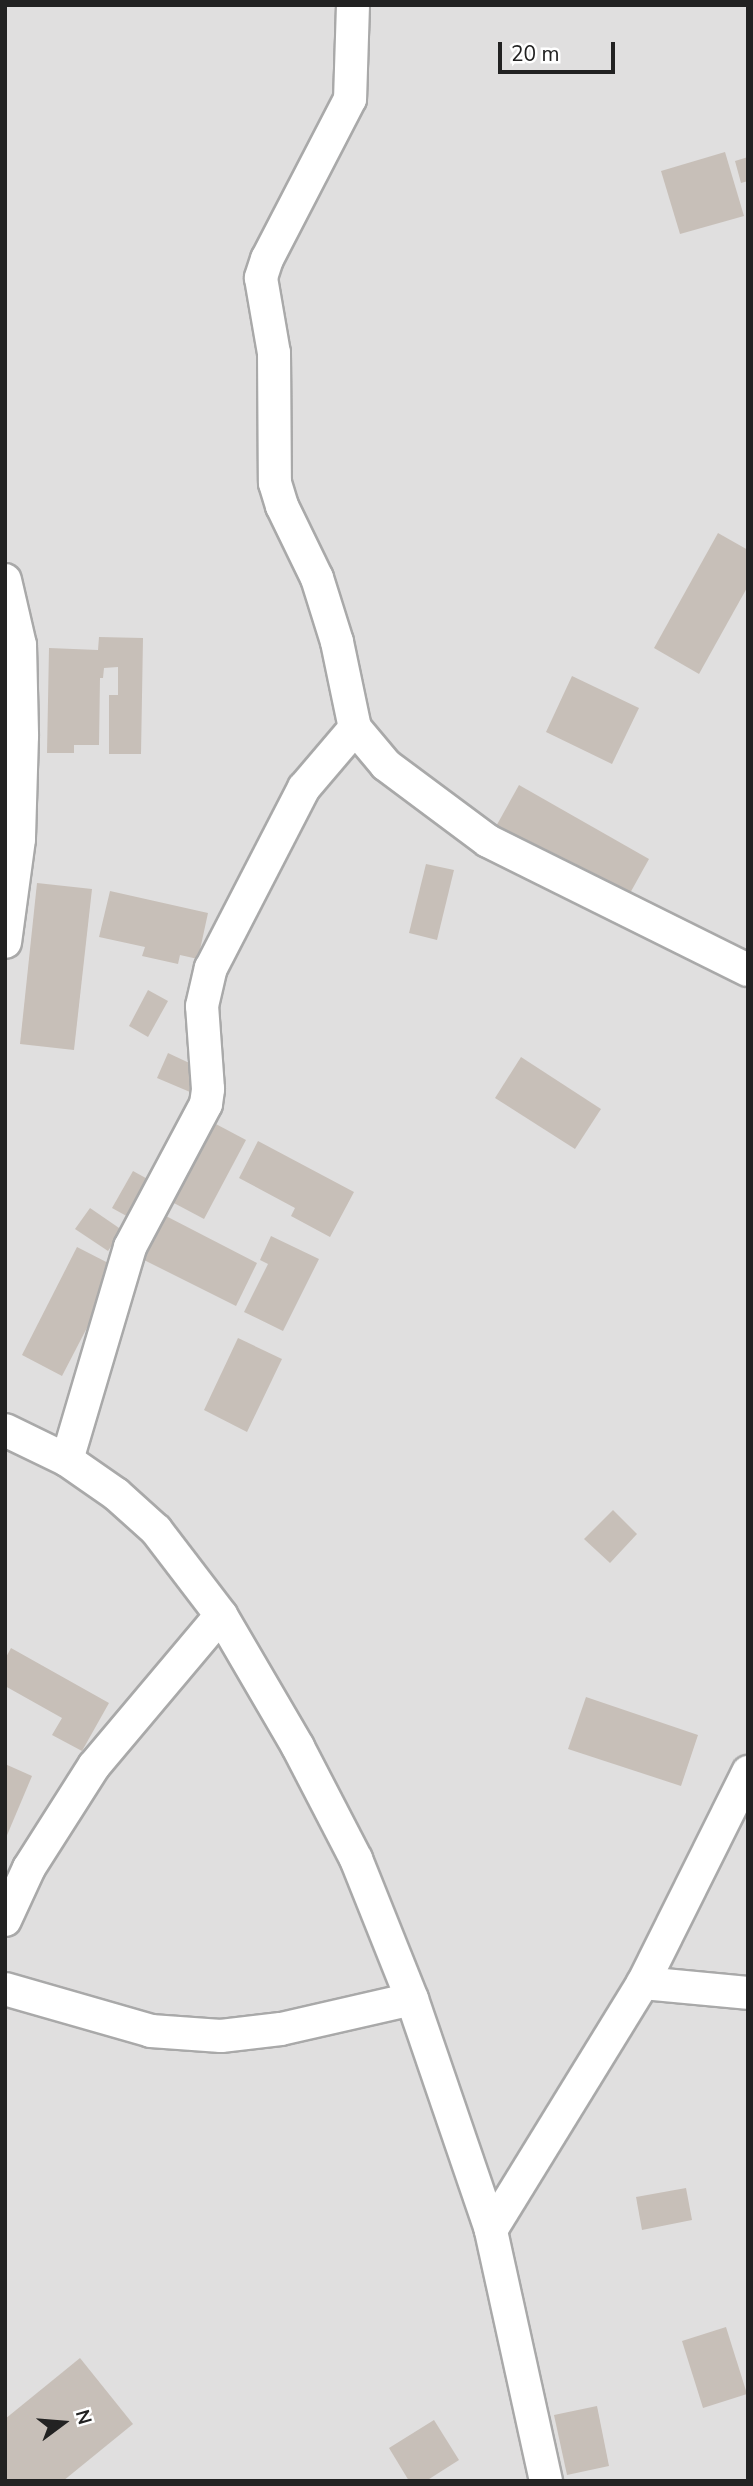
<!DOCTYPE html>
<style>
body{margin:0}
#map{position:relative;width:753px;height:2486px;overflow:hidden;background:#f2efe9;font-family:"Nunito Sans",sans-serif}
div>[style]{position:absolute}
.residential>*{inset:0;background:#e0dfdf}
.building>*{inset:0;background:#c7bfb8}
.roads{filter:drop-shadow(2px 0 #a9a9a9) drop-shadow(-2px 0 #a9a9a9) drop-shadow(0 2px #a9a9a9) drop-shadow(0 -2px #a9a9a9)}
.street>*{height:32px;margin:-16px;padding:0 16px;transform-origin:16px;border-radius:16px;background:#fff}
span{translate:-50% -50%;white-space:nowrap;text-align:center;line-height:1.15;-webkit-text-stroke:5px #fff;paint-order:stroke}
.frame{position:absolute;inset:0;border:7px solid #222;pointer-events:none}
.north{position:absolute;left:28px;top:2388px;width:70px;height:70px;-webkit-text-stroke:5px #fff;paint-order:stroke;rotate:74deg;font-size:19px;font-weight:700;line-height:28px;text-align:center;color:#222}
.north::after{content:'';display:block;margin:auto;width:24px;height:32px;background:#222;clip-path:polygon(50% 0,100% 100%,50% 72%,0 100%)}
.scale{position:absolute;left:498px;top:42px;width:117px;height:32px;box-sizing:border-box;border:4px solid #222;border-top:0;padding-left:9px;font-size:21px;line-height:24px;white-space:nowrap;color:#222;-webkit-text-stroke:5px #fff;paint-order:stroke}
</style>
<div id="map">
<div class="residential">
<div style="clip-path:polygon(5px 5px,748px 5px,748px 2481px,5px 2481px)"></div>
</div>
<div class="building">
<div style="clip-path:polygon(725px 152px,744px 216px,680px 234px,661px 171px)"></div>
<div style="clip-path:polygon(748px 157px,748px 181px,741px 183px,735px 161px)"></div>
<div style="clip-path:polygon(718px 533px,748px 550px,748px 586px,699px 674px,654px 648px)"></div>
<div style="clip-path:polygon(99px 637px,143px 638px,141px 754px,109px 754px,109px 695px,118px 695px,118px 667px,104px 668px,103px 678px,100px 678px,99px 745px,74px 745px,74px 753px,47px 753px,49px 648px,98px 650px)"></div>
<div style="clip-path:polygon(572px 676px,639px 708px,612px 764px,546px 732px)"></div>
<div style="clip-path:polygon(519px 785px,649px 859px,624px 904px,494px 830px)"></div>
<div style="clip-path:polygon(426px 864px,454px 870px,437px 940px,409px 933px)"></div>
<div style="clip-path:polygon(37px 883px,92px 889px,74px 1050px,20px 1044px)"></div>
<div style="clip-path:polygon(110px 891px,208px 913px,198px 959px,180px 955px,178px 964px,142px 956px,145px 947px,99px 937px)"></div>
<div style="clip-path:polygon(148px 990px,168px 1001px,148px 1037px,129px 1026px)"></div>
<div style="clip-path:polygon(168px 1053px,200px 1068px,190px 1092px,157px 1078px)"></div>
<div style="clip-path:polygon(521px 1057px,601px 1109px,575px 1149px,495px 1098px)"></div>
<div style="clip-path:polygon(214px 1123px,246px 1140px,204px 1219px,172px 1202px)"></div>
<div style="clip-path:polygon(258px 1141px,354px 1192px,330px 1237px,291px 1216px,295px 1208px,239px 1178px)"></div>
<div style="clip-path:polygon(133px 1171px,153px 1182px,132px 1219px,112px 1208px)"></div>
<div style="clip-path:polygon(90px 1208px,122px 1230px,108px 1251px,75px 1229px)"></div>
<div style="clip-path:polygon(164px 1215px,257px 1263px,236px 1306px,142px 1259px)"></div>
<div style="clip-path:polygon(271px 1236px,319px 1259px,283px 1331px,244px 1312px,268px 1264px,260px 1260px)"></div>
<div style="clip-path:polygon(77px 1247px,118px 1268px,62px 1376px,22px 1355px)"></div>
<div style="clip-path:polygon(238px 1338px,282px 1359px,247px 1432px,204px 1410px)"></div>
<div style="clip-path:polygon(613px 1510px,637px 1534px,610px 1563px,584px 1539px)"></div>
<div style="clip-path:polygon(11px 1648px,109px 1703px,82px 1751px,52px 1735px,62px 1718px,5px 1686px,5px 1659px)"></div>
<div style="clip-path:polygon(586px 1697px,698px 1735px,681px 1786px,568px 1749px)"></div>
<div style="clip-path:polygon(5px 1764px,32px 1776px,5px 1840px)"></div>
<div style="clip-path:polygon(686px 2188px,692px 2220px,642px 2230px,636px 2197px)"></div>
<div style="clip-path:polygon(726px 2327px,747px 2394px,703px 2408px,682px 2341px)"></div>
<div style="clip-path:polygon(80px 2358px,133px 2424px,63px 2481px,5px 2481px,5px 2419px)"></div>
<div style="clip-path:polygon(597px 2406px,609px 2466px,567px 2475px,554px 2415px)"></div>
<div style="clip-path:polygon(434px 2420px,459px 2460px,426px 2481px,409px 2481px,389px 2448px)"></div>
</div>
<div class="roads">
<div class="street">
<div style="left:353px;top:5px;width:94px;rotate:91.8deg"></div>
<div style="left:350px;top:99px;width:180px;rotate:117.4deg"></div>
<div style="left:267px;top:259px;width:20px;rotate:108deg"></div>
<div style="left:261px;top:278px;width:76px;rotate:80.2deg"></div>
<div style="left:274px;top:353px;width:130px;rotate:89.6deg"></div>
<div style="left:275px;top:483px;width:24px;rotate:73deg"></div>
<div style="left:282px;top:506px;width:80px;rotate:64.1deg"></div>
<div style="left:317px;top:578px;width:67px;rotate:72.6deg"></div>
<div style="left:337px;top:642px;width:88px;rotate:78.2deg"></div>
<div style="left:355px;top:728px;width:48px;rotate:50deg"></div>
<div style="left:386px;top:765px;width:127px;rotate:36.7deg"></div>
<div style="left:488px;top:841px;width:290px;rotate:26.4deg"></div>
<div style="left:5px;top:580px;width:67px;rotate:77deg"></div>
<div style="left:20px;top:645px;width:91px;rotate:88.7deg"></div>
<div style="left:22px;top:736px;width:103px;rotate:91.7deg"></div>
<div style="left:19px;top:839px;width:104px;rotate:97.7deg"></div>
<div style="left:5px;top:1430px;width:69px;rotate:25.8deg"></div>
<div style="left:67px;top:1460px;width:60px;rotate:34.8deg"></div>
<div style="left:116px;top:1494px;width:54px;rotate:42deg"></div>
<div style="left:156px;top:1530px;width:107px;rotate:52.6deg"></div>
<div style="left:67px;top:1460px;width:222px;rotate:-73.5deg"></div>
<div style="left:130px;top:1247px;width:162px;rotate:-62deg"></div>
<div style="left:206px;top:1104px;width:15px;rotate:-82deg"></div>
<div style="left:208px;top:1089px;width:83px;rotate:-94.1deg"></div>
<div style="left:202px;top:1006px;width:39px;rotate:-77deg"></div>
<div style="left:211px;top:968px;width:203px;rotate:-62.7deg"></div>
<div style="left:304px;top:788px;width:79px;rotate:-49.6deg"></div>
<div style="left:5px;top:1920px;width:57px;rotate:-65.2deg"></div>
<div style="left:29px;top:1868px;width:121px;rotate:-57.5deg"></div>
<div style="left:94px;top:1766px;width:197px;rotate:-49.9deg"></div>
<div style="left:221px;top:1615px;width:153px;rotate:59.7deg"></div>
<div style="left:298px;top:1747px;width:126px;rotate:62.6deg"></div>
<div style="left:356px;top:1859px;width:151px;rotate:68.2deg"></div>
<div style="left:643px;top:1983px;width:236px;rotate:-63.5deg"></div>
<div style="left:5px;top:1989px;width:152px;rotate:16deg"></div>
<div style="left:151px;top:2031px;width:70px;rotate:4.1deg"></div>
<div style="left:221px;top:2036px;width:60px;rotate:-6.7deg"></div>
<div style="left:281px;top:2029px;width:134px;rotate:-12.9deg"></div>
<div style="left:412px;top:1999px;width:244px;rotate:71.1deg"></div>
<div style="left:546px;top:2481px;width:257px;rotate:-102.4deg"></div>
<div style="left:491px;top:2230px;width:290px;rotate:-58.4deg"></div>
<div style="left:643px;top:1983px;width:105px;rotate:5.4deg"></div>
</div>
</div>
<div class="frame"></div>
<div class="north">N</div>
<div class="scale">20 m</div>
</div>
